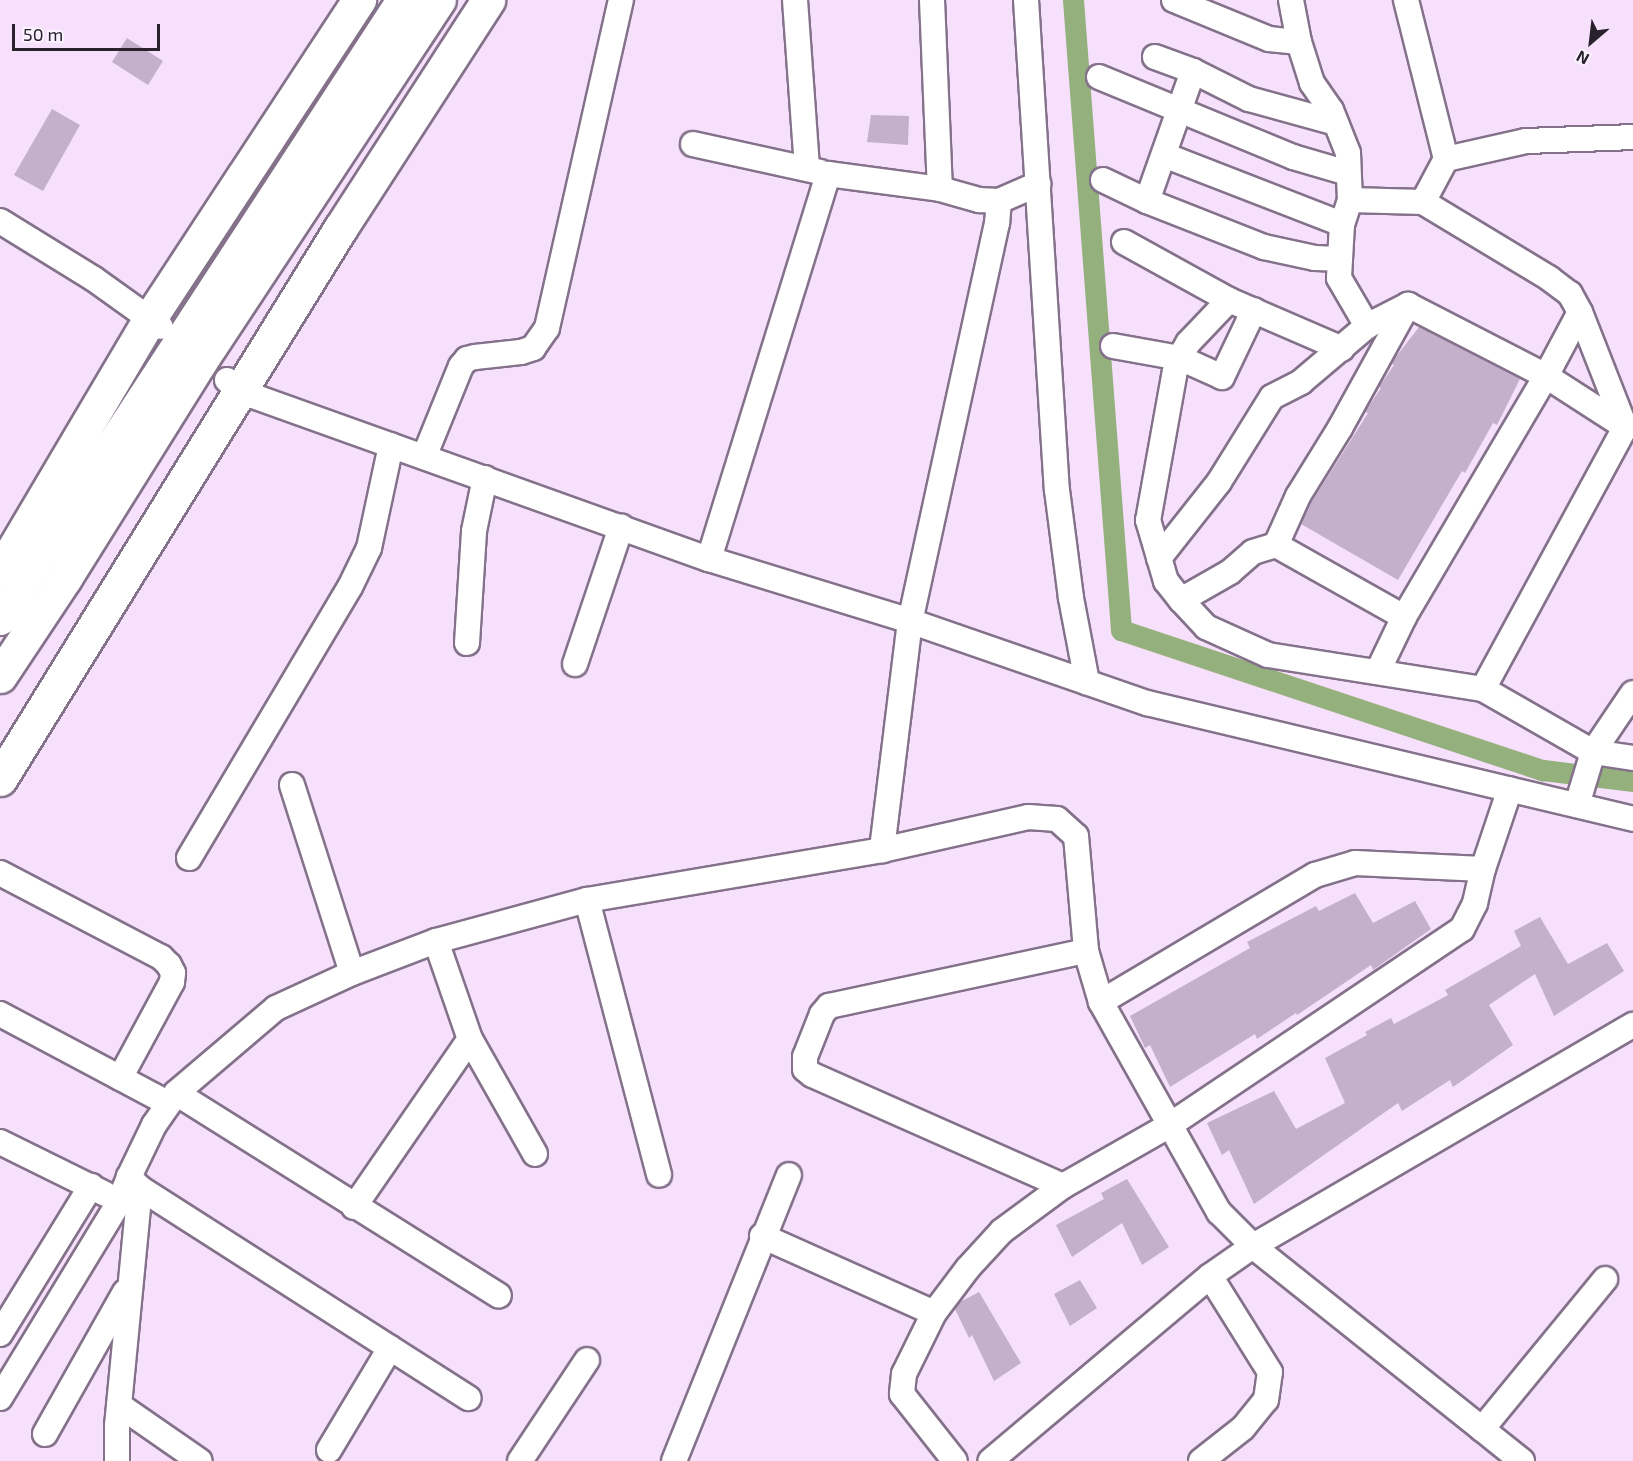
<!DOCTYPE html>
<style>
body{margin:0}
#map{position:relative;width:1633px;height:1461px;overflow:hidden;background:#f6e0fc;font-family:"Exo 2",sans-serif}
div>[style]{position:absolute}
.canal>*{height:21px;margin:-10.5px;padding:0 10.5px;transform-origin:10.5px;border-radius:10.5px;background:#94b07c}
.building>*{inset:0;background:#c5b0cb}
.roads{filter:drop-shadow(2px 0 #84718a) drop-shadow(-2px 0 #84718a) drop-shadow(0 2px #84718a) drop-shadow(0 -2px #84718a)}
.street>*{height:24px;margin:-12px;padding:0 12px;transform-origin:12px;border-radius:12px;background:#fff}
.highway>*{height:33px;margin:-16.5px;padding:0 16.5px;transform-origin:16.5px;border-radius:16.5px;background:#fff}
span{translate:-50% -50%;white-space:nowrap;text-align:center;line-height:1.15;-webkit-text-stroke:4.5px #fbf3fe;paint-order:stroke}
.north{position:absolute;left:1561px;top:12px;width:60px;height:60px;-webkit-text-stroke:4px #fbf3fe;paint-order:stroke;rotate:208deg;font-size:16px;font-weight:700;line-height:24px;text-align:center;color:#29212b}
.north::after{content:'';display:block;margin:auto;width:21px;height:27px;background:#29212b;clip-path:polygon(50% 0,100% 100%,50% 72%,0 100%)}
.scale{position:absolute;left:12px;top:24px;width:148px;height:27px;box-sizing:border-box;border:3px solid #29212b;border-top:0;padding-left:8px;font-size:18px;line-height:21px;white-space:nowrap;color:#29212b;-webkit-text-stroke:4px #fbf3fe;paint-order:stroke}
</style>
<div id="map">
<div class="canal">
<div style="left:1073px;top:0;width:632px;rotate:85.64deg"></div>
<div style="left:1121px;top:630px;width:445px;rotate:18.4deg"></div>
<div style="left:1543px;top:770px;width:91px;rotate:7deg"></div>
</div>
<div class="building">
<div style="clip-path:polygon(127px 38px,163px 61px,148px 85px,112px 62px)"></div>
<div style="clip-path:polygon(52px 109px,80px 125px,43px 191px,14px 175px)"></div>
<div style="clip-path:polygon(871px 115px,909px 116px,908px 145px,867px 142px)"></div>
<div style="clip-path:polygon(1419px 327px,1520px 379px,1497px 425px,1493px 423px,1465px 473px,1462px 471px,1398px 580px,1301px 524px,1311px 503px,1368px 413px,1365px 412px,1381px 388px,1379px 387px,1394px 365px,1392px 364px,1395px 358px)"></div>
<div style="clip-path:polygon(1355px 893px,1373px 923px,1415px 901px,1431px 929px,1373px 970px,1371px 965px,1297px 1015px,1296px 1013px,1257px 1039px,1255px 1034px,1170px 1087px,1150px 1045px,1145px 1048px,1130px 1016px,1250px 948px,1247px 942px,1316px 906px,1319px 911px)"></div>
<div style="clip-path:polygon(1540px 917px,1568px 964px,1607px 943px,1624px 971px,1554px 1016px,1535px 974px,1489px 1005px,1513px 1045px,1453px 1087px,1450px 1080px,1402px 1111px,1398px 1103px,1254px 1204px,1229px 1150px,1222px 1155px,1207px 1123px,1274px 1091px,1296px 1129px,1345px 1103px,1325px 1058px,1367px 1035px,1365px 1032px,1391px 1018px,1394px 1024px,1448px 995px,1445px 990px,1521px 946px,1514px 931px)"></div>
<div style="clip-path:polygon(1127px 1179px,1169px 1247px,1142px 1265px,1122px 1223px,1072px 1257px,1056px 1225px,1104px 1199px,1101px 1193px)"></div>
<div style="clip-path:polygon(1080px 1280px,1097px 1308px,1070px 1326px,1054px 1294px)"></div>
<div style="clip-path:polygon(979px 1292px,1021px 1363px,994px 1381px,972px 1335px,969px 1338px,955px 1309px,960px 1302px)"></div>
</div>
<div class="roads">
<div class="street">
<div style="left:795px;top:0;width:168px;rotate:85.9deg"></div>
<div style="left:932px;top:0;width:189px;rotate:87.6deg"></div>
<div style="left:1026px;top:0;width:491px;rotate:86.4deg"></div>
<div style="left:1057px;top:490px;width:109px;rotate:82.6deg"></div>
<div style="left:1071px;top:598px;width:86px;rotate:79.2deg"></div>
<div style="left:1174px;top:0;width:103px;rotate:22.3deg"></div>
<div style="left:1269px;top:39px;width:30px;rotate:6deg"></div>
<div style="left:1291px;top:0;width:43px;rotate:79.2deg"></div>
<div style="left:1299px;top:42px;width:43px;rotate:72.4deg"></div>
<div style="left:1312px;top:83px;width:33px;rotate:55deg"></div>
<div style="left:1331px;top:110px;width:46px;rotate:68.4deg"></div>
<div style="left:1348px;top:153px;width:47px;rotate:87.6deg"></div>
<div style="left:1350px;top:200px;width:25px;rotate:108deg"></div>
<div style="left:1342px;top:224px;width:54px;rotate:93.2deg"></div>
<div style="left:1339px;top:278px;width:56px;rotate:59.7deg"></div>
<div style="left:1367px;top:326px;width:46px;rotate:-27.1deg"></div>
<div style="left:1408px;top:305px;width:155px;rotate:27.2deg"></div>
<div style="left:1546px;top:376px;width:94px;rotate:32.8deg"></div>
<div style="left:1406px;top:0;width:164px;rotate:75.9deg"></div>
<div style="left:1155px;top:57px;width:40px;rotate:20.2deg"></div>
<div style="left:1193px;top:71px;width:63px;rotate:26.6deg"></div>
<div style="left:1249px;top:99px;width:90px;rotate:15.4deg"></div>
<div style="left:1099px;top:77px;width:210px;rotate:22.4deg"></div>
<div style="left:1293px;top:157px;width:57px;rotate:16.2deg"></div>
<div style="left:693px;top:144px;width:130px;rotate:12.4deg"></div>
<div style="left:1164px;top:155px;width:191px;rotate:21.2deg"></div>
<div style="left:1103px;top:180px;width:49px;rotate:25.5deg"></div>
<div style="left:1147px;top:201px;width:126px;rotate:21.5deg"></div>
<div style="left:1264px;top:247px;width:52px;rotate:12.2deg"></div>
<div style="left:1315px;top:258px;width:25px;rotate:2deg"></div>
<div style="left:1350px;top:200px;width:73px;rotate:1.6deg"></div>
<div style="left:1423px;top:202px;width:49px;rotate:-61.9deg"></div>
<div style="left:1446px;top:159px;width:82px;rotate:-12.7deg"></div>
<div style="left:1526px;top:141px;width:107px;rotate:-2.1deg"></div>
<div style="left:999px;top:201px;width:43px;rotate:-23.6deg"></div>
<div style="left:1147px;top:201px;width:138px;rotate:-70.5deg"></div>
<div style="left:0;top:221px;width:110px;rotate:31.7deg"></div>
<div style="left:94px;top:279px;width:82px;rotate:35.6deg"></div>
<div style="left:1124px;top:242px;width:120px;rotate:28.9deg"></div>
<div style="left:1229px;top:300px;width:123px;rotate:23.4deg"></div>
<div style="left:1229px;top:300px;width:59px;rotate:133.6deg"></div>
<div style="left:1188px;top:343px;width:25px;rotate:119deg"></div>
<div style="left:1176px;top:365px;width:158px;rotate:100.2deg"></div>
<div style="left:1148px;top:520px;width:64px;rotate:73.6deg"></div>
<div style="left:1166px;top:581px;width:24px;rotate:52deg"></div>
<div style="left:1181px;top:600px;width:37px;rotate:47deg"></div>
<div style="left:1206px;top:627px;width:68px;rotate:24.3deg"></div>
<div style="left:1268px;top:655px;width:218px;rotate:9deg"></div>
<div style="left:1483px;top:689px;width:127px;rotate:29.8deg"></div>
<div style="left:1593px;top:752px;width:40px;rotate:8.5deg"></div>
<div style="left:1113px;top:346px;width:68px;rotate:10.2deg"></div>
<div style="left:1180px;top:358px;width:46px;rotate:24.3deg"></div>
<div style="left:1222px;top:377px;width:74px;rotate:-64.5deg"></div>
<div style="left:227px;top:380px;width:16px;rotate:43deg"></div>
<div style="left:239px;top:391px;width:499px;rotate:19.7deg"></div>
<div style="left:709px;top:559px;width:210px;rotate:17.1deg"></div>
<div style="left:910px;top:621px;width:251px;rotate:19.1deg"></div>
<div style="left:1147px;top:703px;width:500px;rotate:13.4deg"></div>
<div style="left:424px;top:457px;width:98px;rotate:-67.9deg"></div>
<div style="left:461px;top:366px;width:9px;rotate:-49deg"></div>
<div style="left:467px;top:359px;width:8px;rotate:-14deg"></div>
<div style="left:475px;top:357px;width:46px;rotate:-6.2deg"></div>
<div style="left:521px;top:352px;width:13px;rotate:-18deg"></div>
<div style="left:533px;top:348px;width:24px;rotate:-55deg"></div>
<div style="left:547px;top:328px;width:336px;rotate:-77.3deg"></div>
<div style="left:1276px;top:545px;width:147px;rotate:29.4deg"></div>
<div style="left:1159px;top:558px;width:97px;rotate:-51.7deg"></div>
<div style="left:1219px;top:482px;width:100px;rotate:-58.1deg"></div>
<div style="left:1272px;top:397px;width:33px;rotate:-27deg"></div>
<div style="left:1301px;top:382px;width:87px;rotate:-40.3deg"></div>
<div style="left:709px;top:559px;width:403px;rotate:-72.8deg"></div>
<div style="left:828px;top:174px;width:113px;rotate:7.6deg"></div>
<div style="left:940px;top:189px;width:41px;rotate:15.8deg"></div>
<div style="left:979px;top:200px;width:20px;rotate:3deg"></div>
<div style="left:999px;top:201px;width:22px;rotate:95deg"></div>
<div style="left:997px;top:223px;width:407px;rotate:102.3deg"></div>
<div style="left:910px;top:621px;width:231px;rotate:97deg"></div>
<div style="left:1181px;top:600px;width:56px;rotate:-29.7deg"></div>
<div style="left:1230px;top:572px;width:30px;rotate:-41deg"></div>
<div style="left:1253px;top:552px;width:24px;rotate:-17deg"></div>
<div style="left:1276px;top:545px;width:54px;rotate:-65.8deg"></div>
<div style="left:1298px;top:496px;width:80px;rotate:-58.3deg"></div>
<div style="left:1340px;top:428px;width:141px;rotate:-61.1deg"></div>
<div style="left:467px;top:643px;width:112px;rotate:-86.4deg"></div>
<div style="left:474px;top:531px;width:54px;rotate:-78.3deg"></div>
<div style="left:575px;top:664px;width:145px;rotate:-71.4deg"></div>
<div style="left:1378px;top:671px;width:60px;rotate:-64.3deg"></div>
<div style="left:1404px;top:617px;width:280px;rotate:-59.5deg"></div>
<div style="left:1546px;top:376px;width:72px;rotate:-62deg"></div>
<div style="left:1580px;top:312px;width:21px;rotate:-119deg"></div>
<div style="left:1570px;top:294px;width:26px;rotate:-143deg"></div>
<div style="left:1549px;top:278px;width:147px;rotate:-148.9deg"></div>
<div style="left:1483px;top:689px;width:298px;rotate:-61.5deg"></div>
<div style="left:1625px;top:427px;width:123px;rotate:-111.4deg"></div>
<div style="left:292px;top:785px;width:197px;rotate:72.3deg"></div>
<div style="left:1577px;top:805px;width:55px;rotate:-73.2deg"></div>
<div style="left:1593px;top:752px;width:71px;rotate:-55.9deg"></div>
<div style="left:189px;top:858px;width:315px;rotate:-59.3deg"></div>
<div style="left:350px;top:587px;width:43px;rotate:-64deg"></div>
<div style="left:369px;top:548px;width:105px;rotate:-77.9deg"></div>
<div style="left:0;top:873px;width:182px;rotate:27.6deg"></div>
<div style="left:161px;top:957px;width:11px;rotate:45deg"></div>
<div style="left:169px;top:965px;width:9px;rotate:63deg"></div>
<div style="left:173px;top:973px;width:9px;rotate:96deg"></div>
<div style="left:172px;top:982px;width:109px;rotate:118.4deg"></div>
<div style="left:587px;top:900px;width:284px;rotate:75.3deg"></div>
<div style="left:436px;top:941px;width:104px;rotate:70.9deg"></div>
<div style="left:470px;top:1039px;width:132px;rotate:60.5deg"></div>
<div style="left:1101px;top:1002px;width:249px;rotate:-30.7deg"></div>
<div style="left:1315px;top:875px;width:42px;rotate:-16.7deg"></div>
<div style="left:1355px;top:863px;width:128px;rotate:2.7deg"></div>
<div style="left:1483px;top:869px;width:84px;rotate:-71.4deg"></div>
<div style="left:0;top:1014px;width:191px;rotate:28deg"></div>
<div style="left:176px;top:1093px;width:381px;rotate:32.1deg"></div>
<div style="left:0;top:1142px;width:117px;rotate:26.3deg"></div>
<div style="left:1063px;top:1186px;width:274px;rotate:-156.1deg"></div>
<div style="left:812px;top:1075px;width:9px;rotate:-139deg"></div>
<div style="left:805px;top:1069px;width:12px;rotate:-90deg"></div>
<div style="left:805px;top:1057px;width:46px;rotate:-68.4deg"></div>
<div style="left:822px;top:1014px;width:11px;rotate:-49deg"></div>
<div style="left:829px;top:1006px;width:263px;rotate:-12.1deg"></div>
<div style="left:140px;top:1188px;width:390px;rotate:32.6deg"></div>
<div style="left:354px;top:1207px;width:204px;rotate:-55.4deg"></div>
<div style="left:762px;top:1236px;width:188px;rotate:24.1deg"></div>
<div style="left:934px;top:1313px;width:56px;rotate:-52.9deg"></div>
<div style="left:968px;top:1268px;width:50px;rotate:-47.4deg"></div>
<div style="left:1002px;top:1231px;width:76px;rotate:-36.4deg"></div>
<div style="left:1063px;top:1186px;width:123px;rotate:-29.7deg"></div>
<div style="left:1170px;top:1125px;width:352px;rotate:-33.9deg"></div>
<div style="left:1462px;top:929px;width:29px;rotate:-63deg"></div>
<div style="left:1475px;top:903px;width:35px;rotate:-77deg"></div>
<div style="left:934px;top:1313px;width:68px;rotate:116.2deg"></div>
<div style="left:904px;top:1374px;width:20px;rotate:96deg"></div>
<div style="left:902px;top:1394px;width:85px;rotate:51.7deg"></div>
<div style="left:0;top:1334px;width:174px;rotate:-58.4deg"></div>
<div style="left:0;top:1398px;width:229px;rotate:-58.7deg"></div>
<div style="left:119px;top:1202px;width:27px;rotate:-68deg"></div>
<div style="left:119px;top:1405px;width:98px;rotate:34.7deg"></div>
<div style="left:1482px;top:1429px;width:194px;rotate:-50.6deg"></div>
<div style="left:45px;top:1434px;width:163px;rotate:-60.6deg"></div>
<div style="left:329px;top:1450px;width:119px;rotate:-59.1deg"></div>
<div style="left:117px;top:1461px;width:35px;rotate:-90deg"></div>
<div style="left:117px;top:1426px;width:239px;rotate:-84.5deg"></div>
<div style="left:140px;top:1188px;width:16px;rotate:-135deg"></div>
<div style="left:129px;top:1177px;width:58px;rotate:-64.3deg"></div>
<div style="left:154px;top:1125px;width:39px;rotate:-55deg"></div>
<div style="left:176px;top:1093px;width:131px;rotate:-40.4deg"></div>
<div style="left:276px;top:1008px;width:84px;rotate:-24.7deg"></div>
<div style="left:352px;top:973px;width:90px;rotate:-20.9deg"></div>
<div style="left:436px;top:941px;width:156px;rotate:-15.2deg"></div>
<div style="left:587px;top:900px;width:299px;rotate:-9.6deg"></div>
<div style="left:882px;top:850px;width:150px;rotate:-12.7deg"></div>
<div style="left:1028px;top:817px;width:29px;rotate:4deg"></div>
<div style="left:1057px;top:819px;width:25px;rotate:42deg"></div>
<div style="left:1076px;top:836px;width:115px;rotate:85deg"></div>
<div style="left:1086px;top:951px;width:53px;rotate:73.6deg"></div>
<div style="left:1101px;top:1002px;width:241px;rotate:60.7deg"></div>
<div style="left:1219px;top:1212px;width:48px;rotate:45deg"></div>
<div style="left:1253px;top:1246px;width:52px;rotate:145.1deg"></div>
<div style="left:1210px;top:1276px;width:287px;rotate:139.9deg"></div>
<div style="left:520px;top:1461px;width:121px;rotate:-56.4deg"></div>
<div style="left:674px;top:1461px;width:308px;rotate:-68.1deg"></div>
<div style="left:1201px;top:1461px;width:53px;rotate:-38.2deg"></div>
<div style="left:1243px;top:1428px;width:36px;rotate:-51deg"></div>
<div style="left:1266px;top:1400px;width:28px;rotate:-82deg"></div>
<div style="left:1270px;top:1372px;width:113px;rotate:-122deg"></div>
<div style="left:1522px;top:1461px;width:344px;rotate:-141.4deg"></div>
<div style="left:1253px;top:1246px;width:440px;rotate:-30.2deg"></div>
</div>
<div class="highway">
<div style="left:0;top:572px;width:295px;rotate:-59.4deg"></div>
<div style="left:150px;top:318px;width:381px;rotate:-56.7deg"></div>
<div style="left:0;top:618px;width:738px;rotate:-56.89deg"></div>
<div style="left:0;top:676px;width:118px;rotate:-56.4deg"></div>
<div style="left:65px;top:578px;width:255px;rotate:-58deg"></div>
<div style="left:200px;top:362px;width:434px;rotate:-56.6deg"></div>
<div style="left:0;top:779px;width:647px;rotate:-58.28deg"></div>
<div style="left:340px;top:229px;width:273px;rotate:-57.1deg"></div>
</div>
</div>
<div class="north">N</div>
<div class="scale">50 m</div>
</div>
